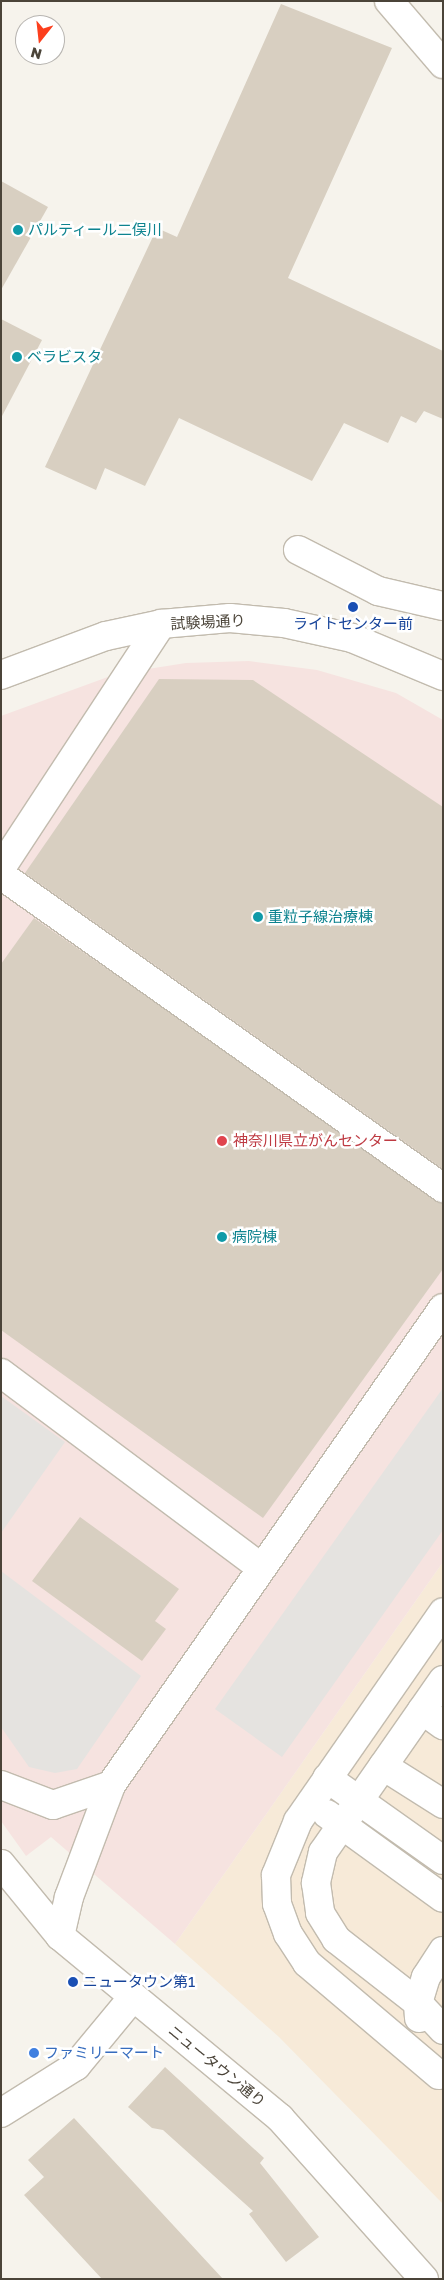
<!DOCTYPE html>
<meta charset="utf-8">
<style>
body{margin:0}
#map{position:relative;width:444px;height:2280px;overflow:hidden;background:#f6f3ec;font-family:"Golos Text","Noto Sans JP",sans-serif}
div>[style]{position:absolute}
.commercial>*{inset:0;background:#f7ead8}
.medical>*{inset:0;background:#f6e3e0}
.parking>*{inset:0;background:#e5e3e0}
.building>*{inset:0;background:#d8cfc1}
.roads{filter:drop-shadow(1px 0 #c2bbae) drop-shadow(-1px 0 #c2bbae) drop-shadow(0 1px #c2bbae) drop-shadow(0 -1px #c2bbae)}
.minor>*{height:28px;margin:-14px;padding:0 14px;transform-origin:14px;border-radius:14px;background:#fff}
.dots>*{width:14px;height:14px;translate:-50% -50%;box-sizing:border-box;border:2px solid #fff;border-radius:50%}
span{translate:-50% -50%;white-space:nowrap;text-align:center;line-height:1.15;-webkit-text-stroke:5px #fff;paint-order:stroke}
.culture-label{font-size:15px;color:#0d838f}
.left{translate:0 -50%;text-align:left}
.street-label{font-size:15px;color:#4b4439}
.transit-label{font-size:15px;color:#164399}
.health-label{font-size:15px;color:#be3a42}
.shop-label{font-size:15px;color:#366cbe}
.frame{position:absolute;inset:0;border:2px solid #4b4439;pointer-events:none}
.north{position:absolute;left:15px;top:15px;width:50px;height:50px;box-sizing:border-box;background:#fff;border:1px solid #b7b4b0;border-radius:50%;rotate:196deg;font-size:14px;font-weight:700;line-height:20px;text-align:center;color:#4b4439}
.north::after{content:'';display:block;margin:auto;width:18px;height:22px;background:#fc3f1d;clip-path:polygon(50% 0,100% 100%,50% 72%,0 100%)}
</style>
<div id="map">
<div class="commercial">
<div style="clip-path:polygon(443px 1562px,443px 2204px,279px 2037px,175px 1944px)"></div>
</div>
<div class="medical">
<div style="clip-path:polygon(249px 661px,317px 670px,396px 693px,443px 720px,443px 1562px,175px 1944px,51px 1837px,26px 1856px,1px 1821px,1px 716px,116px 674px,186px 663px)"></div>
</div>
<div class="parking">
<div style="clip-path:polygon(443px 1388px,443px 1530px,282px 1757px,215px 1709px)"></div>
<div style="clip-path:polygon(1px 1396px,65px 1442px,1px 1533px)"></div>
<div style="clip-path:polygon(1px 1571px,141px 1676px,77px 1769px,55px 1773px,29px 1767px,1px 1727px)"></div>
</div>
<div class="building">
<div style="clip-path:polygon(281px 4px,392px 48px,288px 278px,443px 351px,443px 419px,424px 411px,416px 423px,401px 416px,388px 443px,344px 423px,312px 481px,179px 418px,145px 486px,105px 468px,96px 490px,45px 467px,157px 228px,177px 237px)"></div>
<div style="clip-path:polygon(1px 181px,48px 207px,1px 290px)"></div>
<div style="clip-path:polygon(1px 319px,42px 340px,1px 418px)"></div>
<div style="clip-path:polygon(159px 679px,253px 680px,443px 807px,443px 1169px,25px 873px)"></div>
<div style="clip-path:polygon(34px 918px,443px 1203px,443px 1269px,263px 1518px,1px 1330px,1px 964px)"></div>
<div style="clip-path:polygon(80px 1517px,179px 1589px,155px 1621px,166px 1629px,142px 1661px,32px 1581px)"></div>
<div style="clip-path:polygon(165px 2067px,264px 2158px,260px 2163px,319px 2237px,286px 2262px,249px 2214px,253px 2211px,163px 2130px,152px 2128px,128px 2107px)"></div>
<div style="clip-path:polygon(74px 2118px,223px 2279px,102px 2279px,24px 2195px,44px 2177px,28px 2160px)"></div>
</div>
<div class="roads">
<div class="minor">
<div style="left:389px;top:1px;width:83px;rotate:49.4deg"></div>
<div style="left:298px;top:550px;width:90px;rotate:27.1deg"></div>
<div style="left:378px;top:591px;width:67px;rotate:13deg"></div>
<div style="left:1px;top:675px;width:112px;rotate:-20.4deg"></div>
<div style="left:106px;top:636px;width:56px;rotate:-12.3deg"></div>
<div style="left:161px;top:624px;width:69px;rotate:-5deg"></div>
<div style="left:230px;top:618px;width:54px;rotate:5.3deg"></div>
<div style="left:284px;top:623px;width:70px;rotate:12.4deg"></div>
<div style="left:352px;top:638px;width:99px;rotate:22.7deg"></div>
<div style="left:1px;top:868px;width:292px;rotate:-56.7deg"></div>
<div style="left:1px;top:875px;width:542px;rotate:35.3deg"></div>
<div style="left:1px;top:1373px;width:322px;rotate:36.8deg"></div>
<div style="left:443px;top:1680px;width:210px;rotate:124.9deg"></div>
<div style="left:323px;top:1852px;width:32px;rotate:103deg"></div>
<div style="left:316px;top:1883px;width:30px;rotate:82deg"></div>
<div style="left:320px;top:1913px;width:31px;rotate:58deg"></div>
<div style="left:336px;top:1939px;width:104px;rotate:38deg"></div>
<div style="left:418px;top:2003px;width:37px;rotate:47deg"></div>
<div style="left:422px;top:1710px;width:26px;rotate:36deg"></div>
<div style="left:383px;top:1766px;width:71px;rotate:32.3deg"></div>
<div style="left:327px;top:1778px;width:142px;rotate:35.3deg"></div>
<div style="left:1px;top:1785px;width:56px;rotate:21deg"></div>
<div style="left:53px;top:1805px;width:61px;rotate:-19deg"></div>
<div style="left:327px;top:1814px;width:143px;rotate:35.9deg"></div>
<div style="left:1px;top:1864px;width:93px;rotate:50.7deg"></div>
<div style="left:60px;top:1936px;width:286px;rotate:39.6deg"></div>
<div style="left:280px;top:2118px;width:216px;rotate:48.2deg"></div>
<div style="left:60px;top:1936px;width:40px;rotate:-77deg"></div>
<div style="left:69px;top:1897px;width:120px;rotate:-69.4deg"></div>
<div style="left:111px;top:1785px;width:581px;rotate:-55.16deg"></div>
<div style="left:419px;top:2018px;width:15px;rotate:-94deg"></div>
<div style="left:418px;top:2003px;width:27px;rotate:-73deg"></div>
<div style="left:426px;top:1977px;width:31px;rotate:-57deg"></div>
<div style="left:439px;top:2075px;width:173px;rotate:-139.7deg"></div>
<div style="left:307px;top:1963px;width:35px;rotate:-123deg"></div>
<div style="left:288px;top:1934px;width:32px;rotate:-110deg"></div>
<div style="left:277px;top:1904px;width:29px;rotate:-92deg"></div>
<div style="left:276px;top:1875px;width:58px;rotate:-67.8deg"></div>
<div style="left:298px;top:1821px;width:254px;rotate:-55.2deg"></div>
<div style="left:1px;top:2113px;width:89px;rotate:-32.1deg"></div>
<div style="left:76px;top:2066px;width:89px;rotate:-50.4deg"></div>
</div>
</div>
<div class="dots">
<div style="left:18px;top:230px;background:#0f9aa8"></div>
<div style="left:17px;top:357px;background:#0f9aa8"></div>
<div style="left:353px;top:607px;background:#1a4fb4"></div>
<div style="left:258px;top:917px;background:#0f9aa8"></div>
<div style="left:222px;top:1141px;background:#e0444e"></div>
<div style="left:222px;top:1237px;background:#0f9aa8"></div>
<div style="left:73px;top:1982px;background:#1a4fb4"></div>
<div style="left:34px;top:2053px;background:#3f7fe0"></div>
</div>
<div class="culture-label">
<span class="left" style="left:28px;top:230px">パルティール二俣川</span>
<span class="left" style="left:27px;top:357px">ベラビスタ</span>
<span class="left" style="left:268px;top:917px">重粒子線治療棟</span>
<span class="left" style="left:232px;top:1237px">病院棟</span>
</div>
<div class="street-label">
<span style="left:208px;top:622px;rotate:-3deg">試験場通り</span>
<span style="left:217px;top:2066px;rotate:39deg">ニュータウン通り</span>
</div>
<div class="transit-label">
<span style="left:353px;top:624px">ライトセンター前</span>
<span class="left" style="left:83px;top:1982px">ニュータウン第1</span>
</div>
<div class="health-label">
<span class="left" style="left:233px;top:1141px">神奈川県立がんセンター</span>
</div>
<div class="shop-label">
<span class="left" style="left:44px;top:2053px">ファミリーマート</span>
</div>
<div class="frame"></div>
<div class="north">N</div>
</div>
